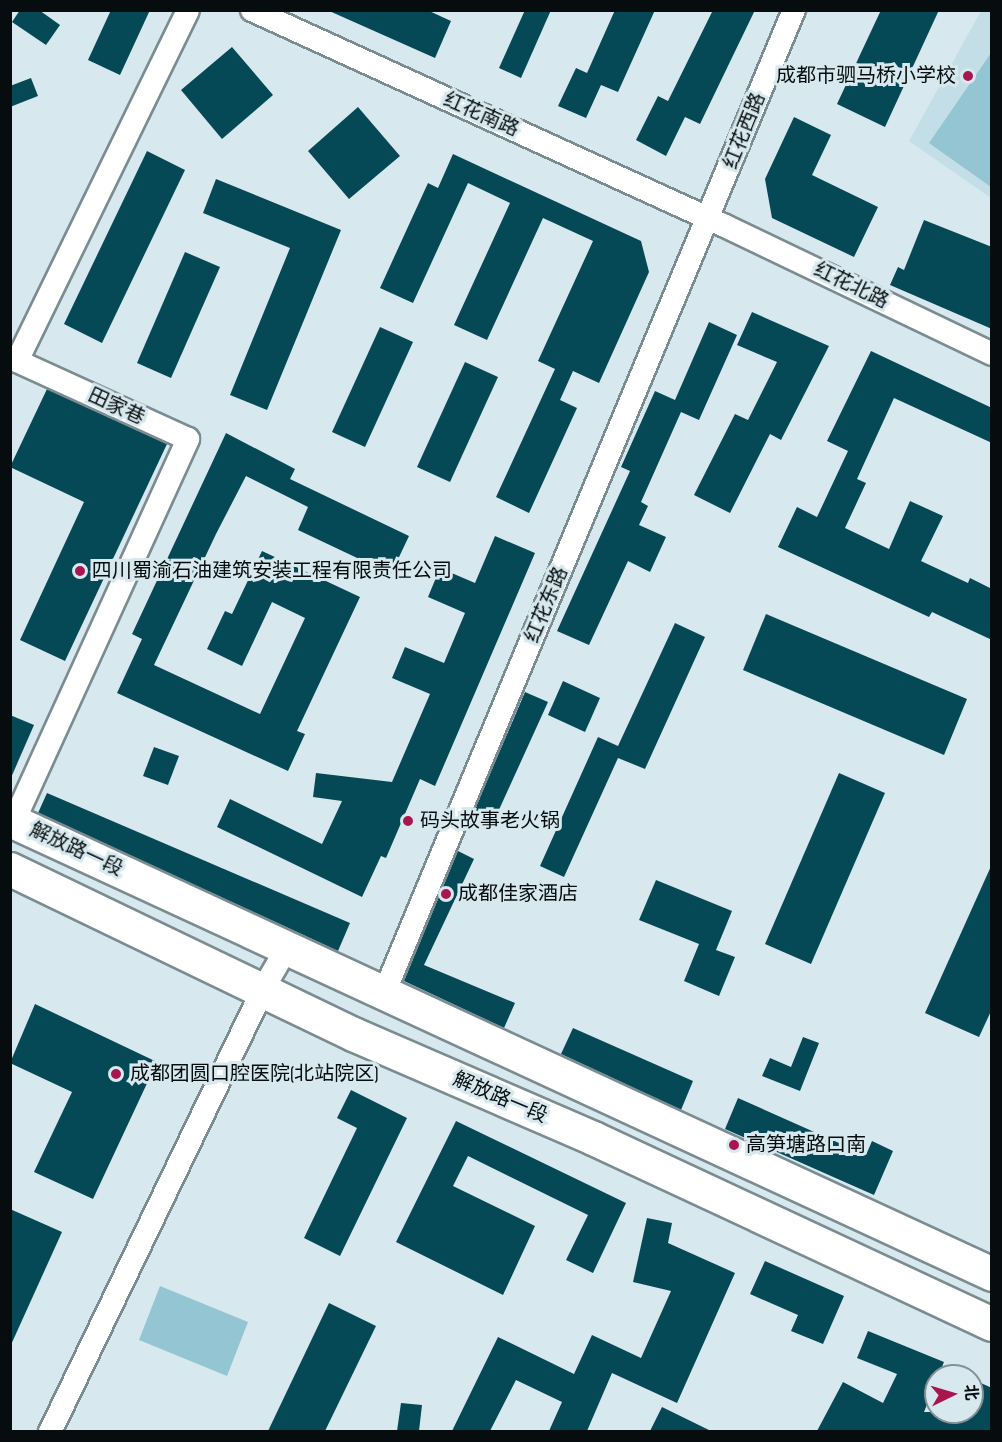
<!DOCTYPE html>
<meta charset="utf-8">
<style>
body{margin:0}
#map{position:relative;width:1002px;height:1442px;overflow:hidden;background:#d7e9ef;font-family:"Sofia Sans Condensed","Noto Sans SC",sans-serif}
div>[style]{position:absolute}
.built>*{inset:0;background:#c3dee6}
.green>*{inset:0;background:#93c5d2}
.building>*{inset:0;background:#064956}
.roads{filter:drop-shadow(2px 0 #7b8c91) drop-shadow(-2px 0 #7b8c91) drop-shadow(0 2px #7b8c91) drop-shadow(0 -2px #7b8c91)}
.minor>*{height:22px;margin:-11px;padding:0 11px;transform-origin:11px;border-radius:11px;background:#fff}
.primary>*{height:33px;margin:-16.5px;padding:0 16.5px;transform-origin:16.5px;border-radius:16.5px;background:#fff}
.dots>*{width:16px;height:16px;translate:-50% -50%;box-sizing:border-box;border:3px solid #d7e9ef;border-radius:50%}
span{translate:-50% -50%;white-space:nowrap;text-align:center;line-height:1.15;-webkit-text-stroke:6px #d7e9ef;paint-order:stroke}
.poi-label{font-size:20px;color:#070d0e}
.right{translate:-100% -50%;text-align:right}
.left{translate:0 -50%;text-align:left}
.street-label{font-size:20px;color:#070d0e}
.frame{position:absolute;inset:0;border:12px solid #070d0e;pointer-events:none}
.north{position:absolute;left:924px;top:1364px;width:60px;height:60px;box-sizing:border-box;background:#d7e9ef;border:2px solid #849195;border-radius:50%;rotate:85deg;font-size:16px;font-weight:700;line-height:24px;text-align:center;color:#070d0e}
.north::after{content:'';display:block;margin:auto;width:21px;height:27px;background:#a8164e;clip-path:polygon(50% 0,100% 100%,50% 72%,0 100%)}
</style>
<div id="map">
<div class="built">
<div style="clip-path:polygon(981px 11px,991px 11px,991px 198px,909px 141px)"></div>
</div>
<div class="green">
<div style="clip-path:polygon(991px 53px,992px 187px,991px 187px,929px 143px)"></div>
<div style="clip-path:polygon(160px 1286px,248px 1322px,227px 1376px,139px 1340px)"></div>
</div>
<div class="building">
<div style="clip-path:polygon(20px 10px,39px 10px,60px 25px,46px 45px,12px 22px)"></div>
<div style="clip-path:polygon(111px 10px,150px 10px,120px 75px,88px 60px)"></div>
<div style="clip-path:polygon(327px 10px,427px 10px,451px 21px,435px 58px)"></div>
<div style="clip-path:polygon(525px 10px,551px 10px,521px 78px,499px 68px)"></div>
<div style="clip-path:polygon(615px 10px,655px 10px,618px 92px,601px 85px,586px 118px,558px 106px,576px 68px,587px 73px)"></div>
<div style="clip-path:polygon(713px 10px,755px 10px,700px 124px,685px 117px,666px 156px,636px 140px,658px 96px,668px 101px)"></div>
<div style="clip-path:polygon(881px 10px,939px 10px,885px 127px,837px 104px)"></div>
<div style="clip-path:polygon(232px 47px,273px 95px,222px 139px,181px 90px)"></div>
<div style="clip-path:polygon(31px 78px,38px 96px,10px 107px,10px 86px)"></div>
<div style="clip-path:polygon(358px 107px,400px 156px,349px 199px,308px 151px)"></div>
<div style="clip-path:polygon(794px 117px,831px 135px,812px 175px,878px 207px,854px 257px,772px 218px,765px 179px)"></div>
<div style="clip-path:polygon(147px 151px,185px 170px,102px 343px,64px 324px)"></div>
<div style="clip-path:polygon(453px 154px,641px 241px,649px 272px,599px 383px,573px 371px,560px 400px,577px 408px,529px 513px,496px 497px,555px 369px,538px 361px,593px 241px,543px 218px,487px 340px,454px 325px,510px 203px,468px 183px,413px 303px,380px 288px,428px 183px,438px 188px)"></div>
<div style="clip-path:polygon(216px 179px,341px 230px,267px 410px,230px 395px,290px 248px,203px 213px)"></div>
<div style="clip-path:polygon(924px 220px,992px 247px,992px 329px,890px 285px,898px 267px,904px 270px)"></div>
<div style="clip-path:polygon(185px 252px,220px 267px,171px 378px,137px 363px)"></div>
<div style="clip-path:polygon(752px 312px,829px 346px,781px 440px,770px 434px,730px 513px,694px 495px,735px 414px,748px 420px,777px 362px,737px 345px)"></div>
<div style="clip-path:polygon(709px 322px,737px 335px,699px 420px,681px 412px,641px 502px,648px 506px,639px 525px,666px 537px,650px 572px,628px 561px,589px 645px,557px 631px,630px 471px,621px 467px,655px 391px,675px 400px)"></div>
<div style="clip-path:polygon(380px 327px,413px 342px,365px 447px,332px 432px)"></div>
<div style="clip-path:polygon(871px 351px,992px 408px,992px 443px,894px 398px,857px 479px,866px 483px,845px 528px,889px 549px,910px 501px,943px 516px,921px 561px,968px 583px,970px 578px,992px 589px,992px 640px,932px 612px,929px 617px,778px 547px,797px 507px,817px 517px,848px 451px,827px 441px)"></div>
<div style="clip-path:polygon(465px 362px,498px 377px,450px 482px,417px 467px)"></div>
<div style="clip-path:polygon(47px 389px,167px 444px,65px 661px,20px 640px,84px 502px,10px 467px)"></div>
<div style="clip-path:polygon(226px 433px,295px 469px,290px 479px,409px 536px,391px 574px,298px 530px,308px 507px,246px 476px,216px 534px,154px 665px,260px 714px,305px 618px,272px 602px,242px 666px,207px 649px,225px 611px,232px 614px,262px 551px,360px 597px,297px 731px,305px 734px,288px 771px,117px 693px,142px 639px,132px 634px)"></div>
<div style="clip-path:polygon(495px 536px,535px 553px,435px 786px,420px 779px,386px 858px,381px 856px,362px 897px,217px 827px,230px 799px,322px 844px,342px 801px,313px 797px,316px 773px,392px 782px,430px 694px,392px 678px,405px 647px,444px 663px,465px 613px,428px 597px,440px 568px,475px 583px)"></div>
<div style="clip-path:polygon(766px 614px,967px 699px,944px 755px,743px 670px)"></div>
<div style="clip-path:polygon(675px 623px,705px 637px,645px 769px,618px 758px,564px 877px,540px 866px,598px 737px,618px 746px)"></div>
<div style="clip-path:polygon(563px 681px,600px 698px,585px 732px,548px 715px)"></div>
<div style="clip-path:polygon(525px 692px,548px 702px,493px 823px,473px 814px)"></div>
<div style="clip-path:polygon(10px 715px,34px 725px,10px 780px)"></div>
<div style="clip-path:polygon(154px 747px,179px 756px,168px 785px,143px 776px)"></div>
<div style="clip-path:polygon(839px 773px,885px 793px,811px 964px,765px 944px)"></div>
<div style="clip-path:polygon(47px 793px,350px 923px,338px 951px,38px 813px)"></div>
<div style="clip-path:polygon(458px 851px,474px 859px,424px 965px,515px 1003px,504px 1028px,404px 981px)"></div>
<div style="clip-path:polygon(992px 864px,992px 1009px,979px 1037px,925px 1013px)"></div>
<div style="clip-path:polygon(656px 880px,732px 911px,716px 950px,735px 957px,719px 996px,684px 981px,699px 944px,639px 920px)"></div>
<div style="clip-path:polygon(35px 1004px,157px 1062px,93px 1199px,34px 1172px,72px 1092px,10px 1063px)"></div>
<div style="clip-path:polygon(573px 1028px,693px 1081px,681px 1110px,561px 1054px)"></div>
<div style="clip-path:polygon(803px 1037px,819px 1043px,800px 1091px,762px 1076px,770px 1058px,791px 1067px)"></div>
<div style="clip-path:polygon(351px 1090px,407px 1118px,340px 1256px,304px 1238px,357px 1128px,337px 1118px)"></div>
<div style="clip-path:polygon(738px 1098px,866px 1155px,872px 1141px,893px 1151px,874px 1195px,725px 1129px)"></div>
<div style="clip-path:polygon(456px 1121px,626px 1203px,593px 1273px,566px 1260px,588px 1215px,468px 1156px,453px 1186px,535px 1226px,503px 1295px,396px 1242px)"></div>
<div style="clip-path:polygon(10px 1209px,62px 1232px,10px 1347px)"></div>
<div style="clip-path:polygon(647px 1218px,672px 1223px,668px 1243px,735px 1273px,677px 1403px,612px 1373px,587px 1431px,549px 1431px,562px 1402px,516px 1380px,490px 1431px,452px 1431px,498px 1337px,574px 1374px,592px 1335px,641px 1358px,671px 1291px,633px 1282px)"></div>
<div style="clip-path:polygon(765px 1261px,844px 1296px,823px 1344px,791px 1331px,798px 1315px,750px 1294px)"></div>
<div style="clip-path:polygon(329px 1303px,376px 1326px,325px 1431px,268px 1431px)"></div>
<div style="clip-path:polygon(868px 1331px,944px 1362px,924px 1412px,972px 1412px,972px 1379px,992px 1388px,992px 1431px,817px 1431px,843px 1382px,883px 1403px,897px 1374px,857px 1358px)"></div>
<div style="clip-path:polygon(401px 1403px,422px 1405px,419px 1431px,397px 1431px)"></div>
<div style="clip-path:polygon(662px 1407px,711px 1431px,650px 1431px)"></div>
</div>
<div class="roads">
<div class="minor">
<div style="left:252px;top:10px;width:518px;rotate:24.54deg"></div>
<div style="left:723px;top:225px;width:298px;rotate:25.6deg"></div>
<div style="left:14px;top:821px;width:420px;rotate:-65.5deg"></div>
<div style="left:188px;top:439px;width:188px;rotate:-155.5deg"></div>
<div style="left:17px;top:361px;width:390px;rotate:-64deg"></div>
<div style="left:385px;top:991px;width:1063px;rotate:-67.37deg"></div>
<div style="left:50px;top:1432px;width:492px;rotate:-64.3deg"></div>
<div style="left:263px;top:989px;width:48px;rotate:-59.7deg"></div>
</div>
<div class="primary">
<div style="left:10px;top:820px;width:1082px;rotate:24.81deg"></div>
<div style="left:10px;top:869px;width:381px;rotate:25.7deg"></div>
<div style="left:353px;top:1034px;width:262px;rotate:23.4deg"></div>
<div style="left:593px;top:1138px;width:440px;rotate:25deg"></div>
</div>
</div>
<div class="dots">
<div style="left:968px;top:76px;background:#a8164e"></div>
<div style="left:80px;top:571px;background:#a8164e"></div>
<div style="left:408px;top:821px;background:#a8164e"></div>
<div style="left:446px;top:894px;background:#a8164e"></div>
<div style="left:116px;top:1074px;background:#a8164e"></div>
<div style="left:734px;top:1145px;background:#a8164e"></div>
</div>
<div class="poi-label">
<span class="right" style="left:956px;top:76px">成都市驷马桥小学校</span>
<span class="left" style="left:92px;top:571px">四川蜀渝石油建筑安装工程有限责任公司</span>
<span class="left" style="left:420px;top:821px">码头故事老火锅</span>
<span class="left" style="left:458px;top:894px">成都佳家酒店</span>
<span class="left" style="left:130px;top:1074px">成都团圆口腔医院(北站院区)</span>
<span class="left" style="left:746px;top:1145px">高笋塘路口南</span>
</div>
<div class="street-label">
<span style="left:481px;top:115px;rotate:24deg">红花南路</span>
<span style="left:745px;top:131px;rotate:-68deg">红花西路</span>
<span style="left:851px;top:286px;rotate:26deg">红花北路</span>
<span style="left:116px;top:407px;rotate:25deg">田家巷</span>
<span style="left:547px;top:605px;rotate:-67deg">红花东路</span>
<span style="left:76px;top:850px;rotate:25deg">解放路一段</span>
<span style="left:500px;top:1098px;rotate:23deg">解放路一段</span>
</div>
<div class="frame"></div>
<div class="north">北</div>
</div>
